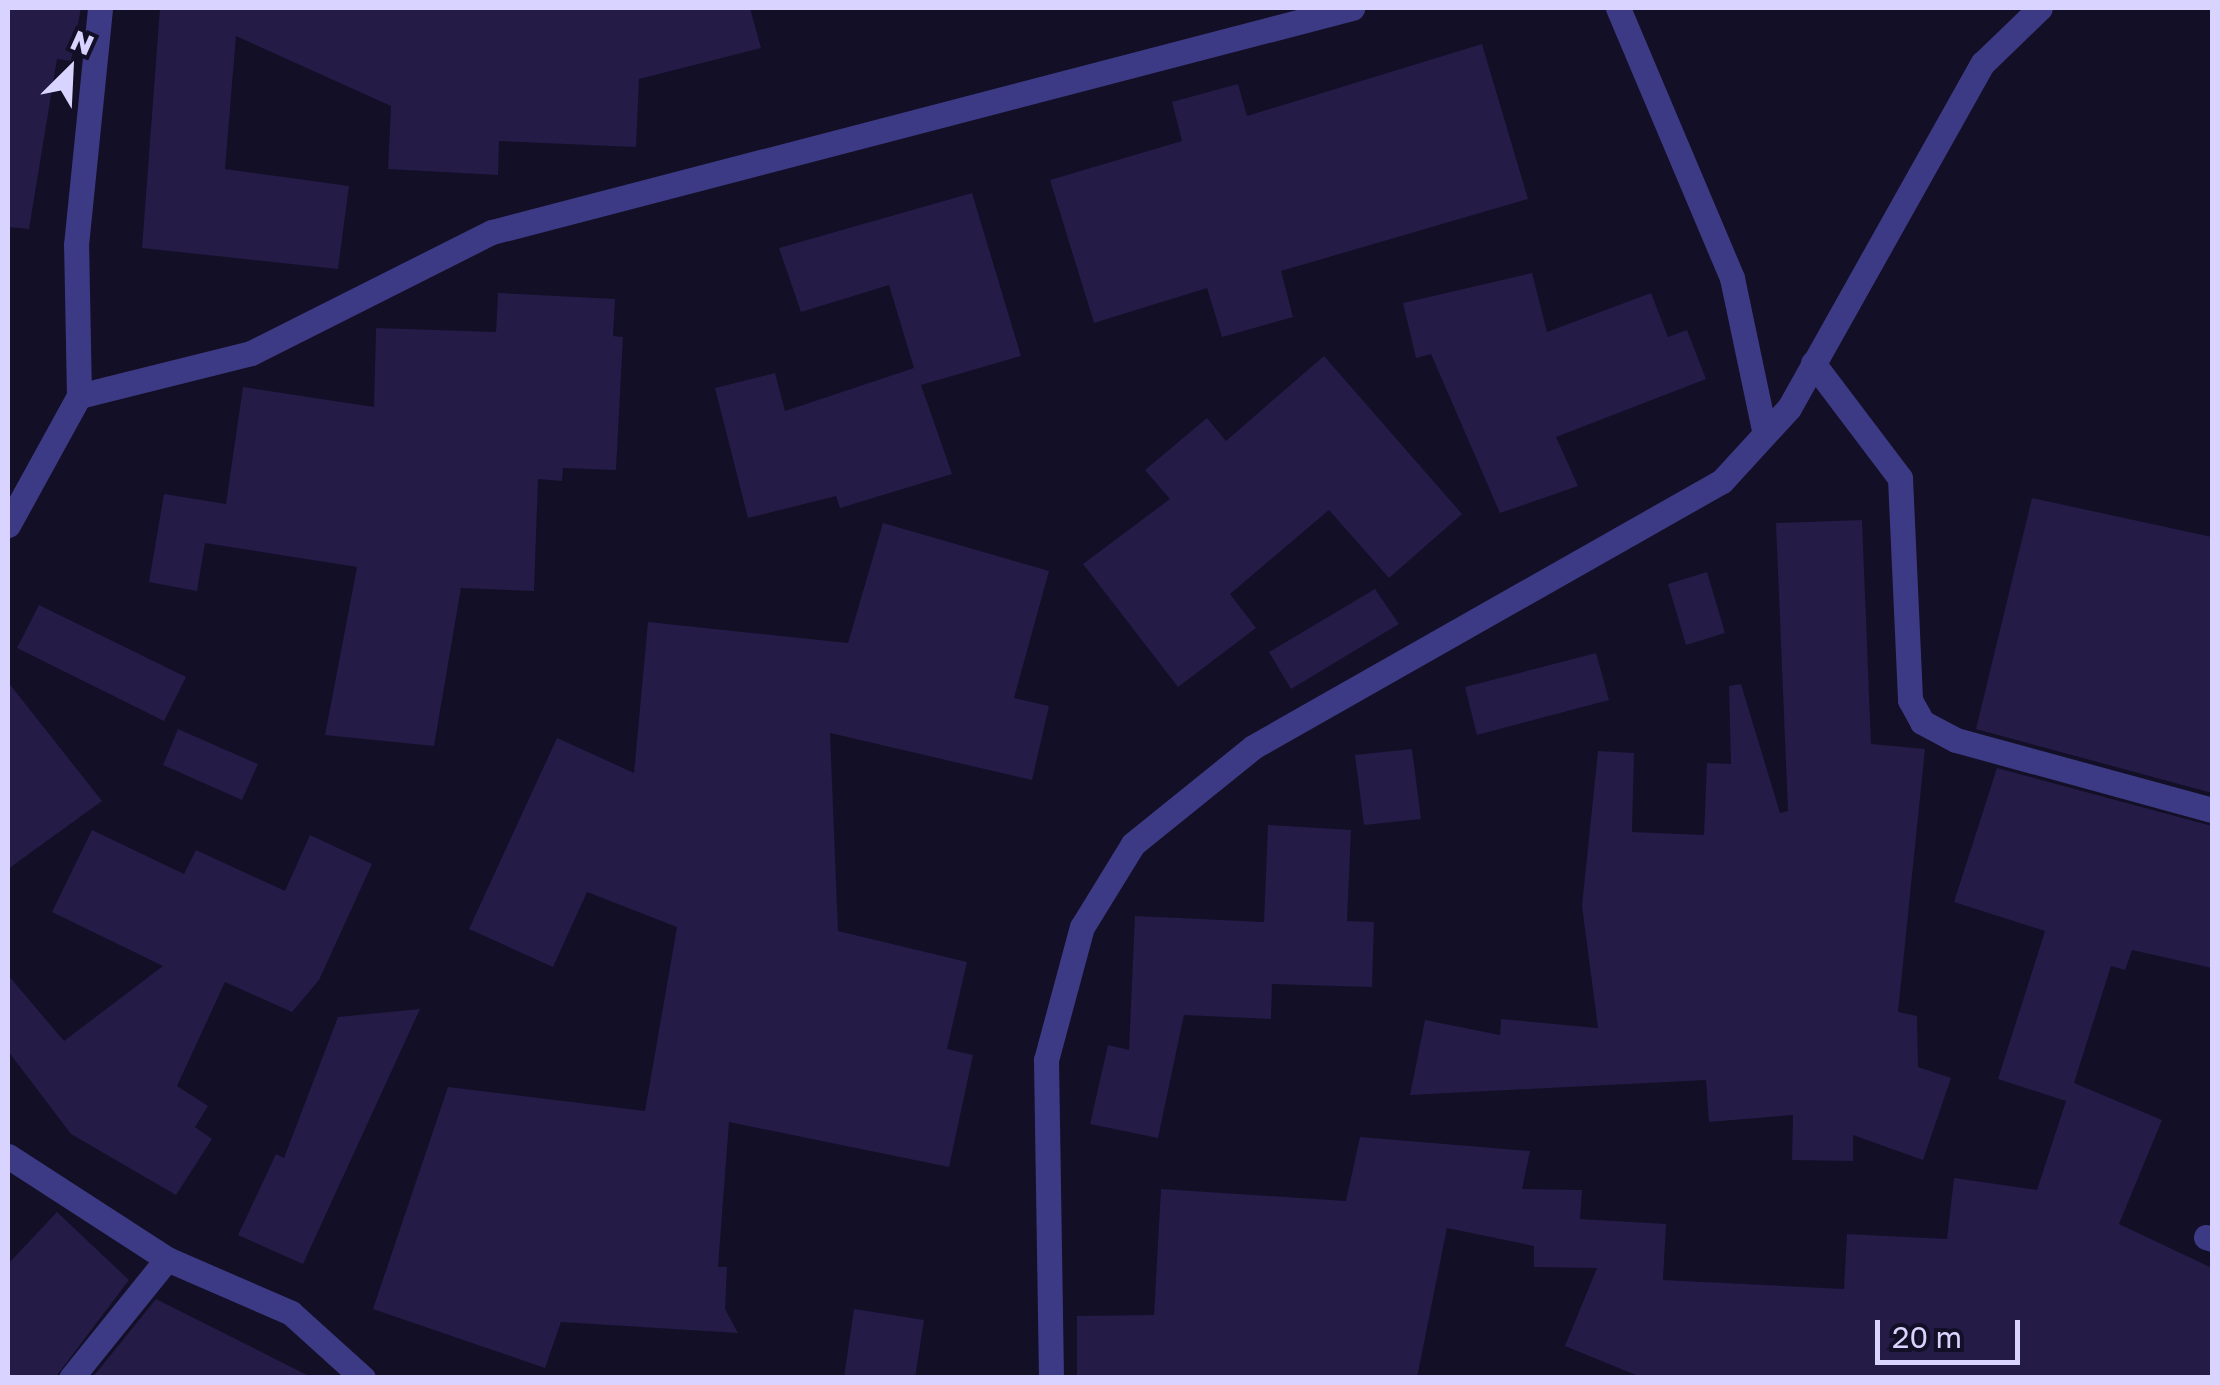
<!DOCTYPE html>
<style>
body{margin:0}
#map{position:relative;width:2220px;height:1385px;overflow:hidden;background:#130f26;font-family:"Golos Text",sans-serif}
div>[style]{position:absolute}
.building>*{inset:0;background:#241b47}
.minor>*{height:25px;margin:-12.5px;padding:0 12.5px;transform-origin:12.5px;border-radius:12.5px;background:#3d3a85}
span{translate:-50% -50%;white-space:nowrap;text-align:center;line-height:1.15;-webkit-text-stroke:10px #130f26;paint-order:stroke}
.frame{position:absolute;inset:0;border:10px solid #d9d4ff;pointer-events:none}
.north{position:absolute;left:20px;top:20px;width:100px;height:100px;-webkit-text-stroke:8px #130f26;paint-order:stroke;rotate:24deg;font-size:28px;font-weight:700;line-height:40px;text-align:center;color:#d9d4ff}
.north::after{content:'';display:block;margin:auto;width:35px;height:45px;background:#d9d4ff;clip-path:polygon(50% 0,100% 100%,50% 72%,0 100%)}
.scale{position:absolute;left:1875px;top:1320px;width:145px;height:45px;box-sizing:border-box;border:5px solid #d9d4ff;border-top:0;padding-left:12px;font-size:30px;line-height:35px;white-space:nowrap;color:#d9d4ff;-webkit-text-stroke:8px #130f26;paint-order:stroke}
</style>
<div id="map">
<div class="building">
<div style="clip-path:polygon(8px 8px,81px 8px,71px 61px,57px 59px,29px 229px,8px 227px)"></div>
<div style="clip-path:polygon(160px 8px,750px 8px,761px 48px,639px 79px,636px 147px,499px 141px,498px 175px,388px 169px,391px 106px,236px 36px,225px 169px,349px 186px,338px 269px,142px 248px)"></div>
<div style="clip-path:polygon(1482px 44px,1528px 199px,1281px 271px,1293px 317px,1222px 337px,1207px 288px,1094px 323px,1050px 180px,1182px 141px,1172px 102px,1238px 84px,1247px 116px)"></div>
<div style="clip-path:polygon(972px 193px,1021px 356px,921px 385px,952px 474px,840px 508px,836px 496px,748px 518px,715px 388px,775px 373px,785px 411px,914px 368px,889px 285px,801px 312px,779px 248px)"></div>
<div style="clip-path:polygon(1532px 273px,1547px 332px,1651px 293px,1668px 337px,1687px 330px,1706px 379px,1556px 437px,1578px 486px,1500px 513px,1431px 354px,1416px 358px,1403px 303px)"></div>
<div style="clip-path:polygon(498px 293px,615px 299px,613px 336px,623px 337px,616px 470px,563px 468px,562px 481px,538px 479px,534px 591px,461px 588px,434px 746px,325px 735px,357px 567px,205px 543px,197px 591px,149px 582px,164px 494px,226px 504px,243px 387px,374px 407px,376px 328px,496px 332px)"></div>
<div style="clip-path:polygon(1324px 356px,1462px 514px,1389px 578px,1329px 510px,1230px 594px,1256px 628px,1178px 687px,1083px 564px,1170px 499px,1145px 470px,1207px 418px,1226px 441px)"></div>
<div style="clip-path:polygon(2032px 498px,2212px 537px,2212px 793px,1976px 729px)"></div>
<div style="clip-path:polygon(1862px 520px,1871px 744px,1925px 749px,1898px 1012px,1917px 1016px,1918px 1067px,1951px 1078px,1923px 1160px,1853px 1135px,1853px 1161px,1792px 1160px,1793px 1115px,1709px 1122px,1706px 1080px,1410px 1095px,1425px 1020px,1500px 1035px,1501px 1019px,1598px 1028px,1582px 906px,1598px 751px,1634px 753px,1632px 832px,1704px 835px,1707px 763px,1731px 764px,1729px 686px,1741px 684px,1780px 813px,1788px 811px,1776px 523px)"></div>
<div style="clip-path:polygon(883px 523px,1049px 571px,1014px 698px,1049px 706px,1032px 780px,830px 733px,838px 931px,967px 962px,947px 1049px,973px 1055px,949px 1167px,729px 1122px,718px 1267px,727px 1267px,725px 1309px,738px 1333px,561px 1322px,545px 1368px,373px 1309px,448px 1087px,645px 1111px,677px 927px,587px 892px,553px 967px,469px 929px,557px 738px,634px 773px,648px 622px,848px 643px)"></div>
<div style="clip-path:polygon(1707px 572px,1725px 633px,1686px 645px,1668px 584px)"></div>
<div style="clip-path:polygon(1375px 589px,1399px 624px,1291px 689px,1269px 652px)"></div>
<div style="clip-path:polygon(39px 605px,186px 677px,164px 721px,17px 648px)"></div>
<div style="clip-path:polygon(1596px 653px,1609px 700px,1477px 735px,1465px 687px)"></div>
<div style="clip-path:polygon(8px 682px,102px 801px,8px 869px)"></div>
<div style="clip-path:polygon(178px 729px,258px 764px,242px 800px,163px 765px)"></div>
<div style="clip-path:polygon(1412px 749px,1421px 819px,1364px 825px,1355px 755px)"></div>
<div style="clip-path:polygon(1997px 768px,2212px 826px,2212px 968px,2132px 950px,2125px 970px,2111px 966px,2074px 1083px,2162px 1120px,2119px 1224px,2212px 1268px,2212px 1378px,1643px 1378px,1565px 1346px,1597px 1268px,1534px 1267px,1534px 1246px,1447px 1228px,1417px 1378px,1077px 1378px,1077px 1316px,1154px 1315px,1161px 1189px,1346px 1201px,1360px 1137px,1530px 1151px,1522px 1189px,1582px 1190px,1580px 1219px,1666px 1224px,1663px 1280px,1844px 1289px,1847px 1234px,1947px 1239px,1954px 1178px,2037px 1190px,2066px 1101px,1998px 1079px,2045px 931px,1954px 902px)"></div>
<div style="clip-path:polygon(1268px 825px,1351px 830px,1347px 921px,1374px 922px,1372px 987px,1272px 984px,1271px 1019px,1184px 1015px,1158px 1138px,1090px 1124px,1108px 1045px,1129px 1050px,1135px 916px,1264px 922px)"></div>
<div style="clip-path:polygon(92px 830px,184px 874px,196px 850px,285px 891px,310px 835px,372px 864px,319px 980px,292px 1012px,225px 982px,177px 1086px,208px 1106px,195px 1127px,212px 1139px,176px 1195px,71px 1134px,8px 1051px,8px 975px,64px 1041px,163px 966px,52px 912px)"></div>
<div style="clip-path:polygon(420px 1009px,303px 1264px,238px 1235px,276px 1154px,284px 1158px,338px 1017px)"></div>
<div style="clip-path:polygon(57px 1212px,129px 1280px,55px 1378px,8px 1378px,8px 1264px)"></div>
<div style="clip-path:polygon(156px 1299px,313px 1378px,92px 1378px)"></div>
<div style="clip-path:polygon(854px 1309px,924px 1320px,915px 1378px,844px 1378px)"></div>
</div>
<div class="minor">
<div style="left:1618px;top:8px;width:293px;rotate:67.1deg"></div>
<div style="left:1732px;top:278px;width:159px;rotate:78.1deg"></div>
<div style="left:1813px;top:363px;width:144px;rotate:52.9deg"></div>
<div style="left:1900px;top:478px;width:222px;rotate:87.4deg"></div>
<div style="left:1910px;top:700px;width:25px;rotate:61deg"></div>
<div style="left:1922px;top:722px;width:38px;rotate:28deg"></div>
<div style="left:1956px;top:740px;width:265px;rotate:15.3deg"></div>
<div style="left:79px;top:396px;width:151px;rotate:-91.1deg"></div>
<div style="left:76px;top:245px;width:238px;rotate:-84.2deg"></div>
<div style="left:8px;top:525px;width:147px;rotate:-61.2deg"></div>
<div style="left:79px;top:396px;width:177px;rotate:-14deg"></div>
<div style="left:251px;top:353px;width:270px;rotate:-26.7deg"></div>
<div style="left:492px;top:232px;width:889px;rotate:-14.6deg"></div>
<div style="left:8px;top:1156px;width:189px;rotate:32.9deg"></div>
<div style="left:167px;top:1259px;width:135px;rotate:23.5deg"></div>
<div style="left:291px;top:1313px;width:97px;rotate:42.1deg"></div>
<div style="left:2206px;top:1237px;width:6px;rotate:18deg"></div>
<div style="left:71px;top:1378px;width:153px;rotate:-51.1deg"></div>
<div style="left:1051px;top:1378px;width:318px;rotate:-90.9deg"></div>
<div style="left:1046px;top:1060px;width:138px;rotate:-74.9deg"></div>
<div style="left:1082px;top:927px;width:97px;rotate:-58.4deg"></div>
<div style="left:1133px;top:844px;width:154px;rotate:-38.9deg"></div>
<div style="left:1253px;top:747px;width:539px;rotate:-29.56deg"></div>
<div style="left:1722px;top:481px;width:99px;rotate:-47.5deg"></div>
<div style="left:1789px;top:408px;width:396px;rotate:-60.7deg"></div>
<div style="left:1983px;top:63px;width:79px;rotate:-44deg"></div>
</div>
<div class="frame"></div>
<div class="north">N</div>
<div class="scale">20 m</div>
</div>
